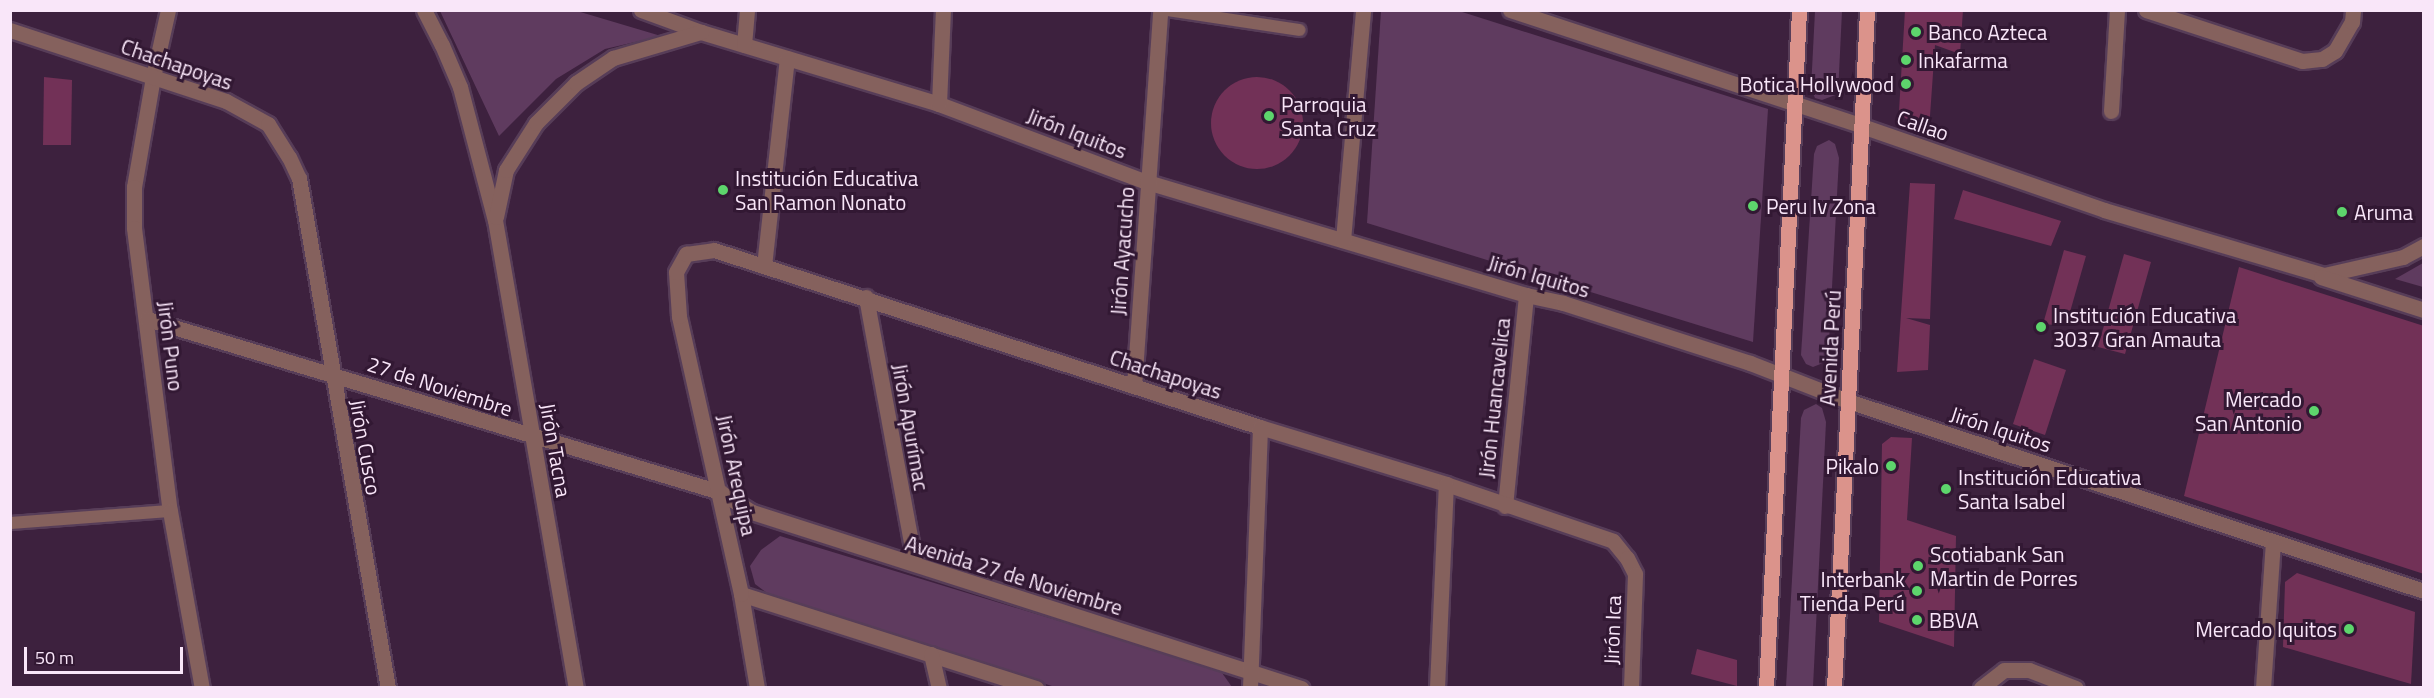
<!DOCTYPE html>
<meta charset="utf-8">
<style>
body{margin:0}
#map{position:relative;width:2434px;height:698px;overflow:hidden;background:#3d213e;font-family:"Titillium Web",sans-serif}
div>[style]{position:absolute}
.green>*{inset:0;background:#5f3b5f}
.building>*{inset:0;background:#723157}
.round{border-radius:50%}
.roads{filter:drop-shadow(2px 0 #573d58) drop-shadow(-2px 0 #573d58) drop-shadow(0 2px #573d58) drop-shadow(0 -2px #573d58)}
.service>*{height:12px;margin:-6px;padding:0 6px;transform-origin:6px;border-radius:6px;background:#85615d}
.pedestrian>*{height:15px;margin:-7.5px;padding:0 7.5px;transform-origin:7.5px;border-radius:7.5px;background:#85615d}
.minor>*{height:15px;margin:-7.5px;padding:0 7.5px;transform-origin:7.5px;border-radius:7.5px;background:#85615d}
.primary>*{height:15px;margin:-7.5px;padding:0 7.5px;transform-origin:7.5px;border-radius:7.5px;background:#db938b}
.dots>*{width:16px;height:16px;translate:-50% -50%;box-sizing:border-box;border:3px solid #321833;border-radius:50%}
span{translate:-50% -50%;white-space:nowrap;text-align:center;line-height:1.15;-webkit-text-stroke:6px #321833;paint-order:stroke}
.poi-label{font-size:21px;color:#f9e6f9}
.left{translate:0 -50%;text-align:left}
.right{translate:-100% -50%;text-align:right}
.street-label{font-size:21px;color:#f9e6f9}
.frame{position:absolute;inset:0;border:12px solid #f9e6f9;pointer-events:none}
.scale{position:absolute;left:24px;top:647px;width:159px;height:27px;box-sizing:border-box;border:3px solid #f9e6f9;border-top:0;padding-left:8px;font-size:18px;line-height:21px;white-space:nowrap;color:#f9e6f9;-webkit-text-stroke:4px #321833;paint-order:stroke}
</style>
<div id="map">
<div class="green">
<div style="clip-path:polygon(440px 11px,577px 11px,661px 36px,605px 49px,556px 79px,499px 136px)"></div>
<div style="clip-path:polygon(1381px 11px,1459px 11px,1768px 109px,1753px 342px,1367px 223px)"></div>
<div style="clip-path:polygon(1815px 11px,1842px 11px,1838px 94px,1822px 100px,1815px 98px,1811px 89px)"></div>
<div style="clip-path:polygon(1829px 140px,1835px 144px,1839px 158px,1828px 361px,1813px 367px,1806px 364px,1801px 355px,1814px 154px,1817px 146px)"></div>
<div style="clip-path:polygon(2423px 263px,2423px 287px,2395px 279px)"></div>
<div style="clip-path:polygon(1816px 404px,1822px 408px,1826px 422px,1813px 687px,1786px 687px,1801px 418px,1804px 410px)"></div>
<div style="clip-path:polygon(780px 536px,1220px 670px,1232px 687px,1055px 687px,771px 596px,755px 584px,750px 566px,761px 550px)"></div>
</div>
<div class="building">
<div style="clip-path:polygon(1905px 10px,1963px 10px,1960px 54px,1935px 45px,1929px 130px,1905px 118px,1899px 111px)"></div>
<div style="clip-path:polygon(44px 77px,72px 80px,71px 145px,43px 145px)"></div>
<div class="round" style="left:1211px;top:77px;width:92px;height:92px"></div>
<div style="clip-path:polygon(1910px 183px,1935px 184px,1930px 319px,1906px 318px,1930px 325px,1928px 370px,1897px 372px)"></div>
<div style="clip-path:polygon(1963px 190px,2061px 221px,2051px 246px,1954px 219px)"></div>
<div style="clip-path:polygon(2064px 250px,2086px 256px,2066px 326px,2043px 324px)"></div>
<div style="clip-path:polygon(2124px 254px,2151px 262px,2125px 354px,2098px 347px)"></div>
<div style="clip-path:polygon(2239px 267px,2424px 326px,2424px 574px,2184px 496px)"></div>
<div style="clip-path:polygon(2034px 359px,2066px 370px,2045px 435px,2013px 424px)"></div>
<div style="clip-path:polygon(1891px 437px,1912px 438px,1907px 520px,1956px 536px,1954px 647px,1879px 622px,1882px 444px)"></div>
<div style="clip-path:polygon(2297px 573px,2415px 612px,2411px 684px,2283px 647px,2285px 582px)"></div>
<div style="clip-path:polygon(1697px 649px,1737px 660px,1737px 686px,1691px 674px)"></div>
</div>
<div class="roads">
<div class="service">
<div style="left:1167px;top:10px;width:134px;rotate:8.6deg"></div>
<div style="left:10px;top:523px;width:160px;rotate:-4.3deg"></div>
</div>
<div class="pedestrian">
<div style="left:1862px;top:126px;width:256px;rotate:19.1deg"></div>
<div style="left:2104px;top:210px;width:229px;rotate:16.5deg"></div>
<div style="left:2324px;top:275px;width:81px;rotate:-12.8deg"></div>
<div style="left:2403px;top:257px;width:24px;rotate:-28deg"></div>
<div style="left:2321px;top:277px;width:108px;rotate:17.8deg"></div>
</div>
<div class="minor">
<div style="left:168px;top:10px;width:69px;rotate:102.6deg"></div>
<div style="left:153px;top:77px;width:112px;rotate:99.8deg"></div>
<div style="left:134px;top:187px;width:41px;rotate:90deg"></div>
<div style="left:134px;top:228px;width:285px;rotate:82.8deg"></div>
<div style="left:170px;top:511px;width:180px;rotate:79.8deg"></div>
<div style="left:424px;top:10px;width:39px;rotate:63deg"></div>
<div style="left:442px;top:45px;width:46px;rotate:66.8deg"></div>
<div style="left:460px;top:87px;width:138px;rotate:75.3deg"></div>
<div style="left:495px;top:220px;width:475px;rotate:80.2deg"></div>
<div style="left:641px;top:10px;width:64px;rotate:20.1deg"></div>
<div style="left:701px;top:32px;width:249px;rotate:16.8deg"></div>
<div style="left:939px;top:104px;width:222px;rotate:20.6deg"></div>
<div style="left:1147px;top:182px;width:395px;rotate:16.6deg"></div>
<div style="left:1526px;top:295px;width:38px;rotate:12deg"></div>
<div style="left:1563px;top:303px;width:196px;rotate:17.8deg"></div>
<div style="left:1750px;top:363px;width:105px;rotate:21.2deg"></div>
<div style="left:1848px;top:401px;width:607px;rotate:18.26deg"></div>
<div style="left:1510px;top:10px;width:371px;rotate:18.2deg"></div>
<div style="left:2146px;top:10px;width:164px;rotate:18.1deg"></div>
<div style="left:2302px;top:61px;width:20px;rotate:-6deg"></div>
<div style="left:2322px;top:59px;width:15px;rotate:-32deg"></div>
<div style="left:2335px;top:51px;width:34px;rotate:-60deg"></div>
<div style="left:2352px;top:22px;width:12px;rotate:-85deg"></div>
<div style="left:10px;top:30px;width:227px;rotate:18.2deg"></div>
<div style="left:226px;top:101px;width:48px;rotate:28.7deg"></div>
<div style="left:268px;top:124px;width:39px;rotate:58deg"></div>
<div style="left:289px;top:157px;width:23px;rotate:65deg"></div>
<div style="left:299px;top:178px;width:518px;rotate:80.1deg"></div>
<div style="left:744px;top:45px;width:35px;rotate:-85deg"></div>
<div style="left:939px;top:104px;width:94px;rotate:-87.6deg"></div>
<div style="left:2111px;top:111px;width:101px;rotate:-86.6deg"></div>
<div style="left:496px;top:217px;width:48px;rotate:-78deg"></div>
<div style="left:506px;top:170px;width:56px;rotate:-57.4deg"></div>
<div style="left:536px;top:123px;width:57px;rotate:-45deg"></div>
<div style="left:576px;top:83px;width:45px;rotate:-34deg"></div>
<div style="left:613px;top:58px;width:92px;rotate:-16.5deg"></div>
<div style="left:1343px;top:240px;width:231px;rotate:-85deg"></div>
<div style="left:764px;top:266px;width:209px;rotate:-83.7deg"></div>
<div style="left:866px;top:297px;width:271px;rotate:79.6deg"></div>
<div style="left:147px;top:319px;width:599px;rotate:16.8deg"></div>
<div style="left:720px;top:492px;width:38px;rotate:32deg"></div>
<div style="left:752px;top:512px;width:577px;rotate:17.77deg"></div>
<div style="left:1134px;top:386px;width:377px;rotate:-86deg"></div>
<div style="left:1505px;top:506px;width:212px;rotate:-84.3deg"></div>
<div style="left:741px;top:594px;width:310px;rotate:17.7deg"></div>
<div style="left:931px;top:654px;width:35px;rotate:77deg"></div>
<div style="left:757px;top:688px;width:95px;rotate:-99.7deg"></div>
<div style="left:741px;top:594px;width:285px;rotate:-102.6deg"></div>
<div style="left:679px;top:316px;width:44px;rotate:-93.9deg"></div>
<div style="left:676px;top:272px;width:21px;rotate:-61deg"></div>
<div style="left:686px;top:254px;width:28px;rotate:-8deg"></div>
<div style="left:714px;top:250px;width:574px;rotate:17.96deg"></div>
<div style="left:1260px;top:427px;width:195px;rotate:17deg"></div>
<div style="left:1446px;top:484px;width:176px;rotate:18.8deg"></div>
<div style="left:1613px;top:541px;width:22px;rotate:51deg"></div>
<div style="left:1627px;top:558px;width:18px;rotate:63deg"></div>
<div style="left:1635px;top:574px;width:114px;rotate:92deg"></div>
<div style="left:1250px;top:688px;width:261px;rotate:-87.8deg"></div>
<div style="left:1437px;top:688px;width:204px;rotate:-87.5deg"></div>
<div style="left:1981px;top:688px;width:29px;rotate:-38deg"></div>
<div style="left:2004px;top:670px;width:25px"></div>
<div style="left:2029px;top:670px;width:50px;rotate:21deg"></div>
<div style="left:2263px;top:688px;width:146px;rotate:-86.1deg"></div>
</div>
<div class="primary">
<div style="left:1766px;top:688px;width:679px;rotate:-87.21deg"></div>
<div style="left:1834px;top:688px;width:679px;rotate:-87.21deg"></div>
</div>
</div>
<div class="dots">
<div style="left:1916px;top:32px;background:#5dd56c"></div>
<div style="left:1906px;top:60px;background:#5dd56c"></div>
<div style="left:1906px;top:84px;background:#5dd56c"></div>
<div style="left:1269px;top:116px;background:#5dd56c"></div>
<div style="left:723px;top:190px;background:#5dd56c"></div>
<div style="left:1753px;top:206px;background:#5dd56c"></div>
<div style="left:2342px;top:212px;background:#5dd56c"></div>
<div style="left:2041px;top:327px;background:#5dd56c"></div>
<div style="left:2314px;top:411px;background:#5dd56c"></div>
<div style="left:1891px;top:466px;background:#5dd56c"></div>
<div style="left:1946px;top:489px;background:#5dd56c"></div>
<div style="left:1918px;top:566px;background:#5dd56c"></div>
<div style="left:1917px;top:591px;background:#5dd56c"></div>
<div style="left:1917px;top:620px;background:#5dd56c"></div>
<div style="left:2349px;top:629px;background:#5dd56c"></div>
</div>
<div class="poi-label">
<span class="left" style="left:1928px;top:32px">Banco Azteca</span>
<span class="left" style="left:1918px;top:60px">Inkafarma</span>
<span class="right" style="left:1894px;top:84px">Botica Hollywood</span>
<span class="left" style="left:1281px;top:116px">Parroquia<br>Santa Cruz</span>
<span class="left" style="left:735px;top:190px">Institución Educativa<br>San Ramon Nonato</span>
<span class="left" style="left:1766px;top:206px">Peru Iv Zona</span>
<span class="left" style="left:2354px;top:212px">Aruma</span>
<span class="left" style="left:2053px;top:327px">Institución Educativa<br>3037 Gran Amauta</span>
<span class="right" style="left:2302px;top:411px">Mercado<br>San Antonio</span>
<span class="right" style="left:1879px;top:466px">Pikalo</span>
<span class="left" style="left:1958px;top:489px">Institución Educativa<br>Santa Isabel</span>
<span class="left" style="left:1930px;top:566px">Scotiabank San<br>Martin de Porres</span>
<span class="right" style="left:1905px;top:591px">Interbank<br>Tienda Perú</span>
<span class="left" style="left:1929px;top:620px">BBVA</span>
<span class="right" style="left:2337px;top:629px">Mercado Iquitos</span>
</div>
<div class="street-label">
<span style="left:177px;top:64px;rotate:19deg">Chachapoyas</span>
<span style="left:1923px;top:125px;rotate:19deg">Callao</span>
<span style="left:1077px;top:133px;rotate:21deg">Jirón Iquitos</span>
<span style="left:1122px;top:251px;rotate:-86deg">Jirón Ayacucho</span>
<span style="left:1539px;top:276px;rotate:16deg">Jirón Iquitos</span>
<span style="left:171px;top:346px;rotate:83deg">Jirón Puno</span>
<span style="left:1830px;top:348px;rotate:-87deg">Avenida Perú</span>
<span style="left:1166px;top:374px;rotate:18deg">Chachapoyas</span>
<span style="left:440px;top:386px;rotate:18deg">27 de Noviembre</span>
<span style="left:1494px;top:398px;rotate:-84deg">Jirón Huancavelica</span>
<span style="left:911px;top:427px;rotate:80deg">Jirón Apurímac</span>
<span style="left:2001px;top:429px;rotate:18deg">Jirón Iquitos</span>
<span style="left:366px;top:447px;rotate:80deg">Jirón Cusco</span>
<span style="left:556px;top:450px;rotate:80deg">Jirón Tacna</span>
<span style="left:737px;top:475px;rotate:78deg">Jirón Arequipa</span>
<span style="left:1014px;top:575px;rotate:17deg">Avenida 27 de Noviembre</span>
<span style="left:1612px;top:630px;rotate:-88deg">Jirón Ica</span>
</div>
<div class="frame"></div>
<div class="scale">50 m</div>
</div>
